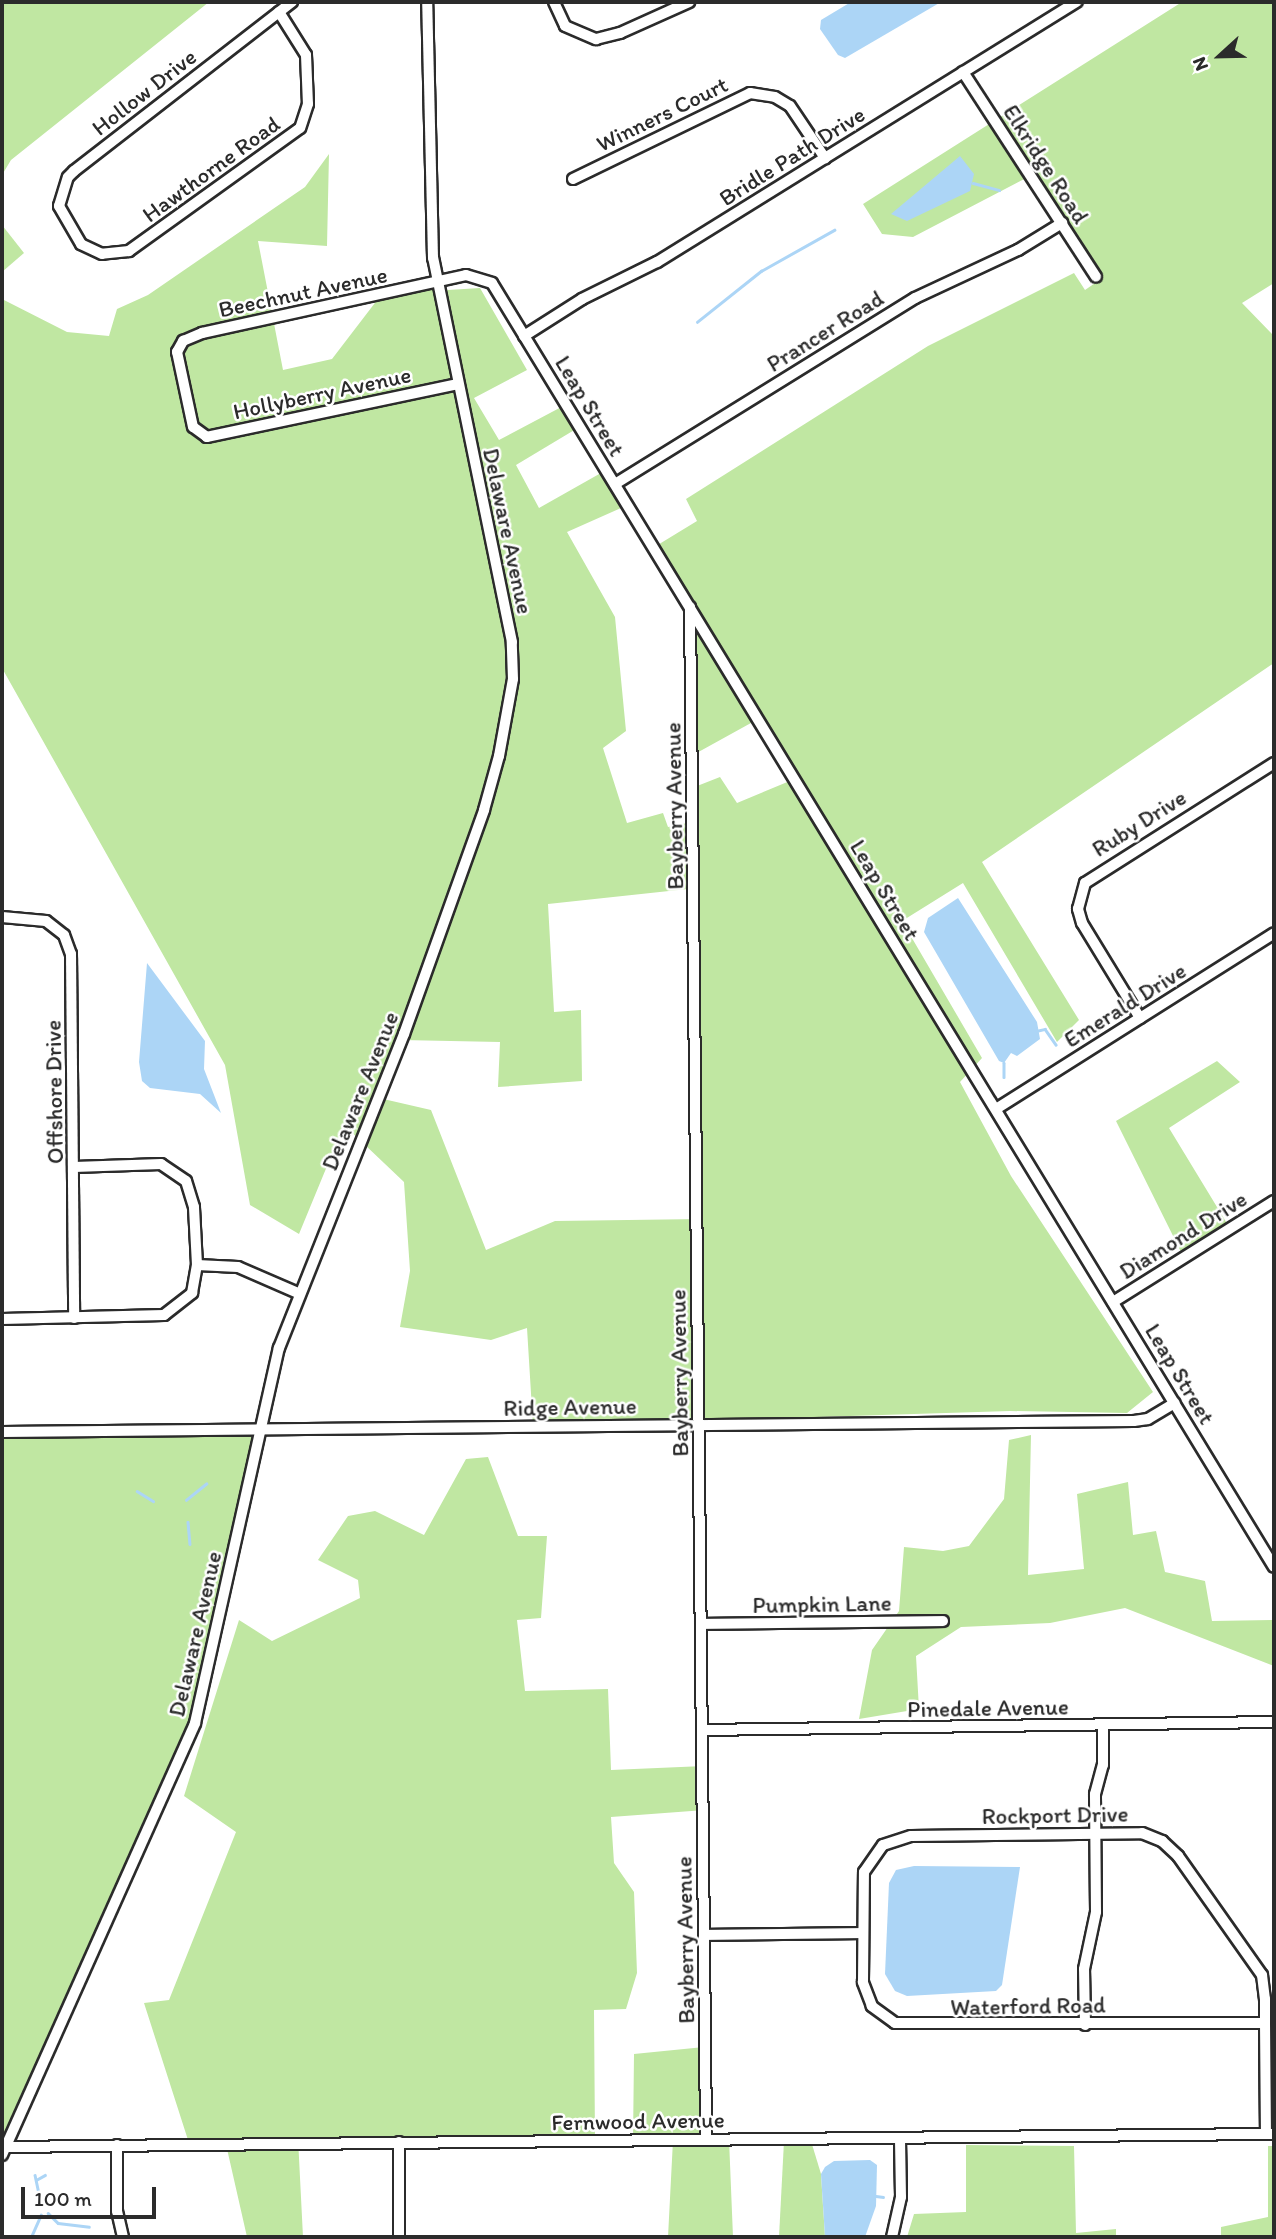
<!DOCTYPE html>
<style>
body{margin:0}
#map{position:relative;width:1276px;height:2239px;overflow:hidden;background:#fff;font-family:Itim,sans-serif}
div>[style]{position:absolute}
.green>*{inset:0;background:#c0e7a2}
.water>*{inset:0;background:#acd5f6}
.stream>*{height:2.5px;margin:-1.25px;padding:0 1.25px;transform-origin:1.25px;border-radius:1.25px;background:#acd5f6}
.roads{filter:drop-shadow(2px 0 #2b2b2b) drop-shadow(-2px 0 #2b2b2b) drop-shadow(0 2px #2b2b2b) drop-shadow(0 -2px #2b2b2b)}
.minor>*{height:10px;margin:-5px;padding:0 5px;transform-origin:5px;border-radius:5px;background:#fff}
span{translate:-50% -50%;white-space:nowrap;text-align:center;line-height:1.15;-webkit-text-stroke:5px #fff;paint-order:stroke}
.street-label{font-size:23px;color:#2b2b2b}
.frame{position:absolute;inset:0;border:4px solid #2b2b2b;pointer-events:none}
.north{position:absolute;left:1185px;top:21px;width:70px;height:70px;-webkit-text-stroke:5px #fff;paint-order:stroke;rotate:248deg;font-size:19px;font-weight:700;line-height:28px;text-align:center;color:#2b2b2b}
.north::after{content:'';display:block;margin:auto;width:24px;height:32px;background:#2b2b2b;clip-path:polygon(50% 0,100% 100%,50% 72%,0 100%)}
.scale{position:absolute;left:21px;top:2187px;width:135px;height:32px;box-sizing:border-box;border:4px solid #2b2b2b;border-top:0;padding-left:9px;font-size:21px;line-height:24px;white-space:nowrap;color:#2b2b2b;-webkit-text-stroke:5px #fff;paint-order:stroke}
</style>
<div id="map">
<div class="green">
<div style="clip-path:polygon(3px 2px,209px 2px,11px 160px,2px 175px)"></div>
<div style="clip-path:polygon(evenodd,1182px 2px,1274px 2px,1274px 283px,1242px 303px,1274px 336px,1274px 663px,982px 862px,1079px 1020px,1057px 1042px,963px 883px,902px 921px,982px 1058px,960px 1082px,1011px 1176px,1153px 1392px,1127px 1413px,1010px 1411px,533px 1426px,527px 1328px,491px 1340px,400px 1327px,410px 1271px,404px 1182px,344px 1125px,299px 1234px,250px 1205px,225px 1065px,2px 668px,2px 299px,67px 332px,109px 336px,117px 309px,148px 295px,305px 187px,329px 154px,327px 246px,258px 241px,283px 370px,332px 359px,381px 295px,437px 284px,448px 290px,480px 288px,527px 370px,474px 398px,499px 440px,567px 404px,581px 426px,516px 465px,539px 508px,608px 469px,630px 504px,567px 532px,615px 617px,626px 731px,603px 748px,627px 823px,663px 813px,668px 827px,697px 821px,692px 788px,720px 777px,737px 803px,797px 778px,760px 718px,693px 755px,690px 602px,656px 546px,697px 521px,686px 499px,928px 346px,1074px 273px,1085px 290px,1101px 279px,1034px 174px,913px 237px,882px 234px,863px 204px,1182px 2px,697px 888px,701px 1219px,555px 1221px,486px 1250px,431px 1110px,379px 1098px,401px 1040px,500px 1042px,498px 1087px,582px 1081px,581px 1010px,554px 1012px,548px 904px,697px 888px)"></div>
<div style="clip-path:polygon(2px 225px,24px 253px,2px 272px)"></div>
<div style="clip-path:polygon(1217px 1061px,1240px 1082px,1169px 1128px,1231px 1230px,1184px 1258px,1116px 1121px)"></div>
<div style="clip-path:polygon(261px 1430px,200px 1708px,2px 2147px,2px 1431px)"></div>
<div style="clip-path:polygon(1031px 1435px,1028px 1575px,1084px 1569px,1077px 1494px,1128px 1482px,1133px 1535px,1156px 1531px,1165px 1572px,1205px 1581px,1212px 1621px,1274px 1620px,1274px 1666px,1125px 1608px,1050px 1623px,961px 1627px,916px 1656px,919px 1709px,859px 1719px,872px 1650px,899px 1611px,904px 1547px,943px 1551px,969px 1546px,1004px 1499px,1009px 1440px)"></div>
<div style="clip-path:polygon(488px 1457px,518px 1536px,547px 1536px,541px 1618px,517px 1620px,525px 1691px,608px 1689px,611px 1770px,704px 1766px,705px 1810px,611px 1817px,614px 1863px,634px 1892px,637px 1973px,626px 2009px,594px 2010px,595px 2140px,298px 2138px,303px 2237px,247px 2237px,225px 2140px,188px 2140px,144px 2003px,169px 2000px,236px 1832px,184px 1796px,239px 1620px,272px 1641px,360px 1598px,358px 1580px,318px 1560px,348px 1516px,375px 1511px,424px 1535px,466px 1459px)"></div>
<div style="clip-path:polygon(704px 2047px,707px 2139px,729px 2139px,733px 2237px,668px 2237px,673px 2140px,633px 2140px,634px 2054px)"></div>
<div style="clip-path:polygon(784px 2141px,811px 2141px,821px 2174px,825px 2237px,779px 2237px)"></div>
<div style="clip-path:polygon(966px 2145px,1074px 2146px,1076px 2233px,1116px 2229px,1116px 2237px,907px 2237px,914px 2214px,966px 2212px)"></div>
<div style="clip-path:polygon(1268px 2146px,1274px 2146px,1274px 2237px,1221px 2237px,1221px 2227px,1268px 2217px)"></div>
</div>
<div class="water">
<div style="clip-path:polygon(851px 2px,941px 2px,845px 58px,838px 55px,820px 29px,821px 20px)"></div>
<div style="clip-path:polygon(960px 156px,974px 174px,970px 191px,907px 221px,891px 214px)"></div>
<div style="clip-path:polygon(958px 898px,1037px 1022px,1040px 1039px,1017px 1056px,1011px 1053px,1004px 1063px,999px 1061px,924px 932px,928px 918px)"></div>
<div style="clip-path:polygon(147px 963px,205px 1041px,204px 1069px,221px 1113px,200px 1094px,150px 1088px,142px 1081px,139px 1062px)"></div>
<div style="clip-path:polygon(914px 1866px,1020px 1867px,1002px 1985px,996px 1991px,907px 1996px,895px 1991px,885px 1974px,889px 1883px,896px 1870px)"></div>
<div style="clip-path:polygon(870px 2160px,877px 2165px,876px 2206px,865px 2237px,825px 2237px,821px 2174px,825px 2167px,834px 2161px)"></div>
</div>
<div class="stream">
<div style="left:973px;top:183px;width:27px;rotate:15deg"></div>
<div style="left:697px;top:322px;width:82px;rotate:-38.6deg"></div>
<div style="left:761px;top:271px;width:84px;rotate:-29.3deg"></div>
<div style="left:1036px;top:1031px;width:9px;rotate:-13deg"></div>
<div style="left:1045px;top:1029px;width:19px;rotate:55deg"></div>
<div style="left:1004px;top:1063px;width:14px;rotate:90deg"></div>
<div style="left:137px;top:1491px;width:19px;rotate:32deg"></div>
<div style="left:186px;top:1500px;width:26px;rotate:-39deg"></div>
<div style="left:188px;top:1522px;width:22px;rotate:85deg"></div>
<div style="left:35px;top:2175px;width:25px;rotate:78deg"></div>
<div style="left:36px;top:2180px;width:10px;rotate:-29deg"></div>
<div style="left:876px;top:2196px;width:7px;rotate:8deg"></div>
<div style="left:48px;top:2213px;width:14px;rotate:45deg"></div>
<div style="left:58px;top:2223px;width:31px;rotate:7deg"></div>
<div style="left:31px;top:2237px;width:24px;rotate:-66deg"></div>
</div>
<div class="roads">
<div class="minor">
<div style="left:554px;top:2px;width:26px;rotate:65deg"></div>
<div style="left:565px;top:26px;width:34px;rotate:23deg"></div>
<div style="left:596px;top:39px;width:25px;rotate:-14deg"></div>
<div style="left:620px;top:33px;width:76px;rotate:-24.2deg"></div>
<div style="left:279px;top:12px;width:51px;rotate:57.9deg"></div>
<div style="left:306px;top:55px;width:49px;rotate:87.7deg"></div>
<div style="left:308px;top:104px;width:25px;rotate:108deg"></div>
<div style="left:300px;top:128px;width:211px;rotate:144.3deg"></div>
<div style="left:129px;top:251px;width:27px;rotate:174deg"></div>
<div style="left:102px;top:254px;width:23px;rotate:-155deg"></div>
<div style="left:81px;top:244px;width:44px;rotate:-120.1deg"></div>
<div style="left:59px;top:206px;width:30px;rotate:-73deg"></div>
<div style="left:68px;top:177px;width:8px;rotate:-45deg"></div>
<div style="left:74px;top:171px;width:276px;rotate:-37.8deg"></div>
<div style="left:963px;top:72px;width:244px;rotate:57deg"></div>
<div style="left:573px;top:179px;width:197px;rotate:-25.9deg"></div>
<div style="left:750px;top:93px;width:25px;rotate:9deg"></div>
<div style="left:775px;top:97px;width:17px;rotate:31deg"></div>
<div style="left:790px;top:106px;width:63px;rotate:56.1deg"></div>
<div style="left:524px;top:336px;width:69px;rotate:-32.5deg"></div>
<div style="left:582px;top:299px;width:84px;rotate:-26.3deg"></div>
<div style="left:657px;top:262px;width:494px;rotate:-31.8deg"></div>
<div style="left:458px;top:384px;width:257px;rotate:168.1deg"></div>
<div style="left:207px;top:437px;width:17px;rotate:-144deg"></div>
<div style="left:193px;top:427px;width:77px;rotate:-102deg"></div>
<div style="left:177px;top:352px;width:13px;rotate:-61deg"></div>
<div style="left:183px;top:341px;width:21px;rotate:-23deg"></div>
<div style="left:202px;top:333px;width:270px;rotate:-12.4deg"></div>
<div style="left:466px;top:275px;width:27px;rotate:17deg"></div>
<div style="left:492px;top:283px;width:1503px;rotate:58.66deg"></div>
<div style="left:615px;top:484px;width:353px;rotate:-31.8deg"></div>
<div style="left:915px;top:298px;width:114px;rotate:-25deg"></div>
<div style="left:1018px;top:250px;width:52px;rotate:-31.5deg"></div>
<div style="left:690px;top:607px;width:1532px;rotate:89.4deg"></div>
<div style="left:2px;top:917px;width:44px;rotate:5.2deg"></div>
<div style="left:46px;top:921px;width:23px;rotate:38deg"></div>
<div style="left:64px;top:935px;width:20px;rotate:70deg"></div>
<div style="left:71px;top:954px;width:364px;rotate:89.5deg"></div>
<div style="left:1140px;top:1018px;width:111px;rotate:-121.4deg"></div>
<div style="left:1082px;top:923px;width:15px;rotate:-106deg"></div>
<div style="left:1078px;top:909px;width:27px;rotate:-75deg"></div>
<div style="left:1085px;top:883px;width:224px;rotate:-32.4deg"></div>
<div style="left:996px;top:1109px;width:329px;rotate:-32.3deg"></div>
<div style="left:197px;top:1265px;width:41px;rotate:2.8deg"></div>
<div style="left:238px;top:1267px;width:65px;rotate:23.4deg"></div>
<div style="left:1113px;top:1302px;width:190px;rotate:-32.1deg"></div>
<div style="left:2px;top:1319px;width:162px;rotate:-1.4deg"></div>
<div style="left:164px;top:1315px;width:36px;rotate:-38deg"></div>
<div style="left:192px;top:1293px;width:28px;rotate:-80deg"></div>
<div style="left:197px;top:1265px;width:58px;rotate:-93deg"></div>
<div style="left:194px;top:1207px;width:27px;rotate:-107deg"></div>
<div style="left:186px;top:1181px;width:30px;rotate:-146deg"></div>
<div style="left:161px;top:1164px;width:87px;rotate:178deg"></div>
<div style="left:2px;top:1432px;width:1132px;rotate:-0.56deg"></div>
<div style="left:1134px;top:1421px;width:14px;rotate:-8deg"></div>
<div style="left:1148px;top:1419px;width:31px;rotate:-31deg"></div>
<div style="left:701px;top:1624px;width:242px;rotate:-0.7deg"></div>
<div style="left:702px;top:1730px;width:572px;rotate:-0.8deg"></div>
<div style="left:704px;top:1935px;width:157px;rotate:-0.7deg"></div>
<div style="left:1265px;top:2023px;width:370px;rotate:180deg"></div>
<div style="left:895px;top:2023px;width:29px;rotate:-144deg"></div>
<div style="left:872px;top:2006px;width:26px;rotate:-111deg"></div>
<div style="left:863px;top:1982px;width:110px;rotate:-89.5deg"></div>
<div style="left:864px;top:1872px;width:33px;rotate:-55deg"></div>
<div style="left:883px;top:1845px;width:29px;rotate:-18deg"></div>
<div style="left:911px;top:1836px;width:231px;rotate:-0.7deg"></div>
<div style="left:1142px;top:1833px;width:22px;rotate:22deg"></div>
<div style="left:1162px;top:1841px;width:22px;rotate:43deg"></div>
<div style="left:1178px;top:1856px;width:146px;rotate:54.8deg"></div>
<div style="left:1262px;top:1975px;width:24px;rotate:83deg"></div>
<div style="left:1265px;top:1999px;width:24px;rotate:90deg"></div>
<div style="left:1265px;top:2023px;width:111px;rotate:89.5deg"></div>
<div style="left:1085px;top:2025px;width:56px;rotate:-91deg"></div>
<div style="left:1084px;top:1969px;width:58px;rotate:-78.1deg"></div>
<div style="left:1096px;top:1912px;width:118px;rotate:-90.5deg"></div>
<div style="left:1095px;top:1794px;width:30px;rotate:-75deg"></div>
<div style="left:1103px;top:1765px;width:39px;rotate:-90deg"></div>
<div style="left:399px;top:2142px;width:95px;rotate:90deg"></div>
<div style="left:117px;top:2145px;width:66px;rotate:90deg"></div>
<div style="left:117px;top:2211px;width:27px;rotate:77deg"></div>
<div style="left:2px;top:2147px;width:1272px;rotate:-0.59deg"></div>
<div style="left:2px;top:2155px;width:473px;rotate:-65.9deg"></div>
<div style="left:195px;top:1723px;width:384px;rotate:-77.4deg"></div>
<div style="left:279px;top:1348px;width:338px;rotate:-68.3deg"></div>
<div style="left:404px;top:1034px;width:238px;rotate:-70.3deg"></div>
<div style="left:484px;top:810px;width:56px;rotate:-74.5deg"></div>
<div style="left:499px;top:756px;width:78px;rotate:-79.7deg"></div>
<div style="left:513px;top:679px;width:37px;rotate:-92deg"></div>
<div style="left:512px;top:642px;width:392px;rotate:-101.6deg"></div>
<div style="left:433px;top:258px;width:256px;rotate:-91.3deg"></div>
<div style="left:892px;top:2237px;width:41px;rotate:-77.3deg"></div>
<div style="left:901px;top:2197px;width:59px;rotate:-91deg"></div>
</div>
</div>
<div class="street-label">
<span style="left:144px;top:92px;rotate:-38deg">Hollow Drive</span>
<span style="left:662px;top:114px;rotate:-26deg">Winners Court</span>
<span style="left:792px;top:156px;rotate:-32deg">Bridle Path Drive</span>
<span style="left:1046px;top:164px;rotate:57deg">Elkridge Road</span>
<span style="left:211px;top:169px;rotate:-36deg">Hawthorne Road</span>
<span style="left:303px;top:292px;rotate:-12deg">Beechnut Avenue</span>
<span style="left:825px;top:331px;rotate:-32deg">Prancer Road</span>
<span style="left:322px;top:393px;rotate:-12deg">Hollyberry Avenue</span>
<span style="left:590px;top:406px;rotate:59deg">Leap Street</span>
<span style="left:508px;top:531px;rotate:78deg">Delaware Avenue</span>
<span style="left:674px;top:806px;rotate:-91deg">Bayberry Avenue</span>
<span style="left:1139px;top:823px;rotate:-32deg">Ruby Drive</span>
<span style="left:885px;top:890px;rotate:59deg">Leap Street</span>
<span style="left:1125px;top:1005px;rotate:-32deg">Emerald Drive</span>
<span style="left:360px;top:1091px;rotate:-68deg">Delaware Avenue</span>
<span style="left:54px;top:1092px;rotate:-91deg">Offshore Drive</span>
<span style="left:1183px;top:1235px;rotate:-32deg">Diamond Drive</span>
<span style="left:679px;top:1373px;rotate:-91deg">Bayberry Avenue</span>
<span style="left:1180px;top:1374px;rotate:59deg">Leap Street</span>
<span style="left:570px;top:1407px;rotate:-1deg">Ridge Avenue</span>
<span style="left:822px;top:1604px;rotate:-1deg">Pumpkin Lane</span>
<span style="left:195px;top:1634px;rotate:-77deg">Delaware Avenue</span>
<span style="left:988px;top:1708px;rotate:-1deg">Pinedale Avenue</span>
<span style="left:1055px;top:1815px;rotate:-1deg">Rockport Drive</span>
<span style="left:685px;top:1940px;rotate:-91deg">Bayberry Avenue</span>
<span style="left:1028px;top:2006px;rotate:-1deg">Waterford Road</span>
<span style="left:638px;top:2121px;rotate:-1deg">Fernwood Avenue</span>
</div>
<div class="frame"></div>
<div class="north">N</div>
<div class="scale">100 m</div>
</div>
